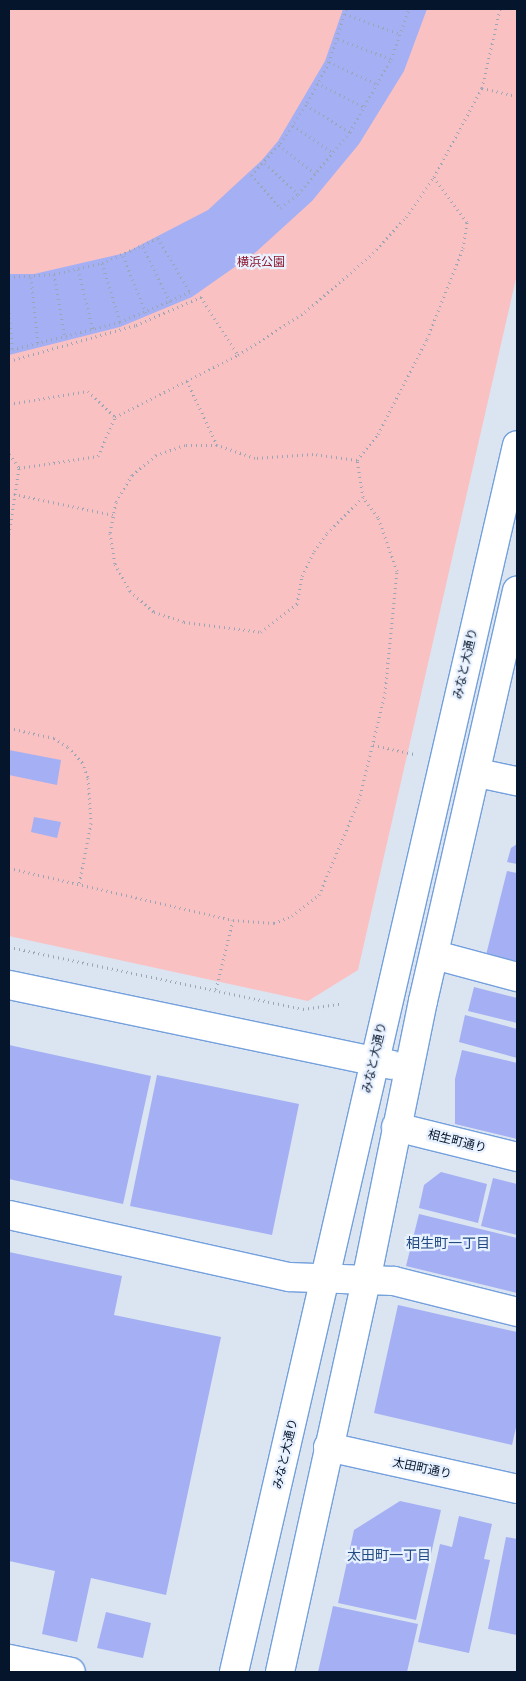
<!DOCTYPE html>
<meta charset="utf-8">
<style>
body{margin:0}
#map{position:relative;width:526px;height:1681px;overflow:hidden;background:#dbe4f1;font-family:"Source Sans 3","Noto Sans JP",sans-serif}
div>[style]{position:absolute}
.green>*{inset:0;background:#fac1c2}
.building>*{inset:0;background:#a4b0f3}
.path>*{height:3px;margin-top:-1.5px;transform-origin:0;background:repeating-linear-gradient(90deg,#9aa5b5 0 1px,transparent 0 5px)}
.roads{filter:drop-shadow(1px 0 #73a0dd) drop-shadow(-1px 0 #73a0dd) drop-shadow(0 1px #73a0dd) drop-shadow(0 -1px #73a0dd)}
.minor>*{height:28px;margin:-14px;padding:0 14px;transform-origin:14px;border-radius:14px;background:#fff}
span{translate:-50% -50%;white-space:nowrap;text-align:center;line-height:1.15;-webkit-text-stroke:4.5px #e8f1ff;paint-order:stroke}
.park-label{font-size:12px;color:#8c152e}
.street-label{font-size:12px;color:#05152c}
.neighbourhood-label{font-size:14px;color:#214b82}
.frame{position:absolute;inset:0;border:10px solid #05152c;pointer-events:none}
</style>
<div id="map">
<div class="green">
<div style="clip-path:polygon(9px 9px,517px 9px,517px 274px,358px 970px,308px 1001px,9px 936px)"></div>
</div>
<div class="building">
<div style="clip-path:polygon(343px 9px,427px 9px,404px 71px,359px 144px,312px 201px,256px 252px,192px 297px,120px 327px,9px 355px,9px 274px,34px 274px,125px 253px,208px 210px,261px 161px,278px 141px,325px 61px)"></div>
<div style="clip-path:polygon(9px 750px,61px 760px,57px 785px,9px 775px)"></div>
<div style="clip-path:polygon(34px 817px,61px 822px,57px 838px,31px 832px)"></div>
<div style="clip-path:polygon(517px 844px,517px 864px,507px 862px,511px 848px)"></div>
<div style="clip-path:polygon(507px 871px,517px 873px,517px 967px,485px 959px)"></div>
<div style="clip-path:polygon(474px 987px,517px 998px,517px 1023px,468px 1011px)"></div>
<div style="clip-path:polygon(465px 1015px,517px 1029px,517px 1058px,459px 1042px)"></div>
<div style="clip-path:polygon(9px 1045px,151px 1076px,123px 1204px,9px 1179px)"></div>
<div style="clip-path:polygon(462px 1050px,517px 1063px,517px 1139px,455px 1124px,455px 1079px)"></div>
<div style="clip-path:polygon(157px 1075px,299px 1104px,272px 1235px,130px 1206px)"></div>
<div style="clip-path:polygon(441px 1172px,487px 1184px,478px 1223px,419px 1208px,424px 1185px)"></div>
<div style="clip-path:polygon(493px 1178px,517px 1184px,517px 1235px,481px 1226px)"></div>
<div style="clip-path:polygon(419px 1214px,517px 1238px,517px 1293px,406px 1266px)"></div>
<div style="clip-path:polygon(9px 1252px,122px 1276px,114px 1315px,221px 1337px,166px 1595px,91px 1578px,77px 1642px,42px 1634px,55px 1571px,9px 1561px)"></div>
<div style="clip-path:polygon(398px 1305px,517px 1332px,517px 1423px,512px 1445px,374px 1413px)"></div>
<div style="clip-path:polygon(400px 1501px,441px 1510px,416px 1620px,338px 1603px,354px 1530px)"></div>
<div style="clip-path:polygon(459px 1516px,492px 1524px,484px 1559px,490px 1560px,469px 1653px,418px 1642px,440px 1544px,452px 1547px)"></div>
<div style="clip-path:polygon(506px 1537px,517px 1539px,517px 1635px,488px 1629px)"></div>
<div style="clip-path:polygon(333px 1606px,418px 1624px,407px 1672px,318px 1672px)"></div>
<div style="clip-path:polygon(106px 1612px,151px 1623px,143px 1658px,97px 1648px)"></div>
</div>
<div class="path">
<div style="left:346px;top:9px;width:56px;rotate:107.8deg"></div>
<div style="left:329px;top:62px;width:49px;rotate:118.1deg"></div>
<div style="left:306px;top:105px;width:48px;rotate:124deg"></div>
<div style="left:279px;top:145px;width:41px;rotate:133deg"></div>
<div style="left:251px;top:175px;width:45px;rotate:47.7deg"></div>
<div style="left:281px;top:208px;width:22px;rotate:-39deg"></div>
<div style="left:298px;top:194px;width:81px;rotate:-50deg"></div>
<div style="left:350px;top:132px;width:84px;rotate:-60.7deg"></div>
<div style="left:391px;top:59px;width:53px;rotate:-70.2deg"></div>
<div style="left:345px;top:14px;width:59px;rotate:20deg"></div>
<div style="left:338px;top:39px;width:57px;rotate:20.7deg"></div>
<div style="left:329px;top:62px;width:53px;rotate:24.6deg"></div>
<div style="left:317px;top:83px;width:53px;rotate:27.1deg"></div>
<div style="left:482px;top:88px;width:81px;rotate:-77.2deg"></div>
<div style="left:306px;top:105px;width:52px;rotate:31.5deg"></div>
<div style="left:293px;top:125px;width:49px;rotate:35deg"></div>
<div style="left:279px;top:145px;width:46px;rotate:37.9deg"></div>
<div style="left:265px;top:163px;width:45px;rotate:43.2deg"></div>
<div style="left:143px;top:247px;width:61px;rotate:63.9deg"></div>
<div style="left:123px;top:256px;width:61px;rotate:68deg"></div>
<div style="left:102px;top:263px;width:62px;rotate:73deg"></div>
<div style="left:78px;top:269px;width:63px;rotate:76.2deg"></div>
<div style="left:54px;top:274px;width:65px;rotate:80.2deg"></div>
<div style="left:9px;top:277px;width:45px;rotate:-3.8deg"></div>
<div style="left:54px;top:274px;width:49px;rotate:-12.9deg"></div>
<div style="left:102px;top:263px;width:61px;rotate:-24.1deg"></div>
<div style="left:158px;top:238px;width:63px;rotate:59.3deg"></div>
<div style="left:190px;top:292px;width:76px;rotate:156.8deg"></div>
<div style="left:120px;top:322px;width:114px;rotate:165.8deg"></div>
<div style="left:31px;top:277px;width:68px;rotate:84.1deg"></div>
<div style="left:9px;top:308px;width:41px;rotate:85.8deg"></div>
<div style="left:9px;top:361px;width:132px;rotate:-15.8deg"></div>
<div style="left:136px;top:325px;width:71px;rotate:-23.3deg"></div>
<div style="left:201px;top:297px;width:69px;rotate:57.5deg"></div>
<div style="left:187px;top:381px;width:71px;rotate:64.9deg"></div>
<div style="left:9px;top:404px;width:80px;rotate:-9.3deg"></div>
<div style="left:88px;top:391px;width:37px;rotate:44deg"></div>
<div style="left:9px;top:454px;width:17px;rotate:54deg"></div>
<div style="left:19px;top:468px;width:80px;rotate:-8.6deg"></div>
<div style="left:98px;top:456px;width:43px;rotate:-66.4deg"></div>
<div style="left:115px;top:417px;width:138px;rotate:-26.8deg"></div>
<div style="left:238px;top:355px;width:80px;rotate:-32.7deg"></div>
<div style="left:305px;top:312px;width:90px;rotate:-40.9deg"></div>
<div style="left:373px;top:253px;width:49px;rotate:-47.5deg"></div>
<div style="left:406px;top:217px;width:49px;rotate:-55deg"></div>
<div style="left:434px;top:177px;width:101px;rotate:-61.7deg"></div>
<div style="left:482px;top:88px;width:36px;rotate:13deg"></div>
<div style="left:357px;top:460px;width:44px;rotate:-172.2deg"></div>
<div style="left:313px;top:454px;width:58px;rotate:176.1deg"></div>
<div style="left:255px;top:458px;width:40px;rotate:-161.1deg"></div>
<div style="left:217px;top:445px;width:32px;rotate:180deg"></div>
<div style="left:185px;top:445px;width:31px;rotate:161deg"></div>
<div style="left:156px;top:455px;width:31px;rotate:140deg"></div>
<div style="left:132px;top:475px;width:31px;rotate:121deg"></div>
<div style="left:116px;top:502px;width:32px;rotate:101deg"></div>
<div style="left:110px;top:533px;width:31px;rotate:81deg"></div>
<div style="left:115px;top:564px;width:31px;rotate:61deg"></div>
<div style="left:130px;top:591px;width:32px;rotate:41deg"></div>
<div style="left:154px;top:612px;width:32px;rotate:18deg"></div>
<div style="left:184px;top:622px;width:78px;rotate:7.4deg"></div>
<div style="left:261px;top:632px;width:46px;rotate:-37.9deg"></div>
<div style="left:297px;top:604px;width:28px;rotate:-80deg"></div>
<div style="left:302px;top:576px;width:28px;rotate:-64deg"></div>
<div style="left:314px;top:551px;width:22px;rotate:-54deg"></div>
<div style="left:327px;top:533px;width:51px;rotate:-45deg"></div>
<div style="left:9px;top:493px;width:106px;rotate:11.9deg"></div>
<div style="left:9px;top:534px;width:67px;rotate:-81.4deg"></div>
<div style="left:9px;top:728px;width:46px;rotate:12.5deg"></div>
<div style="left:54px;top:738px;width:17px;rotate:33deg"></div>
<div style="left:68px;top:747px;width:21px;rotate:47deg"></div>
<div style="left:82px;top:762px;width:17px;rotate:69deg"></div>
<div style="left:88px;top:778px;width:45px;rotate:86.2deg"></div>
<div style="left:91px;top:823px;width:63px;rotate:101deg"></div>
<div style="left:373px;top:745px;width:42px;rotate:12.4deg"></div>
<div style="left:9px;top:868px;width:230px;rotate:13.1deg"></div>
<div style="left:9px;top:947px;width:300px;rotate:11.9deg"></div>
<div style="left:303px;top:1009px;width:37px;rotate:-8deg"></div>
<div style="left:216px;top:989px;width:71px;rotate:-76.2deg"></div>
<div style="left:233px;top:920px;width:41px;rotate:4.2deg"></div>
<div style="left:274px;top:923px;width:19px;rotate:-21deg"></div>
<div style="left:292px;top:916px;width:34px;rotate:-38deg"></div>
<div style="left:319px;top:895px;width:103px;rotate:-67.2deg"></div>
<div style="left:359px;top:800px;width:110px;rotate:-76.3deg"></div>
<div style="left:385px;top:693px;width:123px;rotate:-84.4deg"></div>
<div style="left:397px;top:571px;width:57px;rotate:-109.4deg"></div>
<div style="left:378px;top:517px;width:25px;rotate:-127deg"></div>
<div style="left:363px;top:497px;width:37px;rotate:-99deg"></div>
<div style="left:357px;top:460px;width:33px;rotate:-51deg"></div>
<div style="left:378px;top:434px;width:107px;rotate:-62.7deg"></div>
<div style="left:427px;top:339px;width:98px;rotate:-68.4deg"></div>
<div style="left:463px;top:248px;width:26px;rotate:-81deg"></div>
<div style="left:467px;top:222px;width:56px;rotate:-126.3deg"></div>
</div>
<div class="roads">
<div class="minor">
<div style="left:478px;top:773px;width:40px;rotate:12deg"></div>
<div style="left:435px;top:955px;width:85px;rotate:15deg"></div>
<div style="left:9px;top:985px;width:391px;rotate:11.8deg"></div>
<div style="left:396px;top:1127px;width:125px;rotate:13.9deg"></div>
<div style="left:9px;top:1215px;width:287px;rotate:12.5deg"></div>
<div style="left:289px;top:1277px;width:105px;rotate:2.2deg"></div>
<div style="left:394px;top:1281px;width:127px;rotate:14.1deg"></div>
<div style="left:328px;top:1447px;width:194px;rotate:12.5deg"></div>
<div style="left:9px;top:1659px;width:63px;rotate:11.8deg"></div>
<div style="left:234px;top:1672px;width:1259px;rotate:-77.01deg"></div>
<div style="left:280px;top:1672px;width:400px;rotate:-77.6deg"></div>
<div style="left:366px;top:1281px;width:286px;rotate:-78.5deg"></div>
<div style="left:423px;top:1001px;width:421px;rotate:-77.1deg"></div>
</div>
</div>
<div class="park-label">
<span style="left:261px;top:263px">横浜公園</span>
</div>
<div class="street-label">
<span style="left:466px;top:664px;rotate:-77deg">みなと大通り</span>
<span style="left:375px;top:1058px;rotate:-77deg">みなと大通り</span>
<span style="left:457px;top:1142px;rotate:14deg">相生町通り</span>
<span style="left:286px;top:1454px;rotate:-77deg">みなと大通り</span>
<span style="left:422px;top:1469px;rotate:12deg">太田町通り</span>
</div>
<div class="neighbourhood-label">
<span style="left:448px;top:1244px">相生町一丁目</span>
<span style="left:389px;top:1556px">太田町一丁目</span>
</div>
<div class="frame"></div>
</div>
